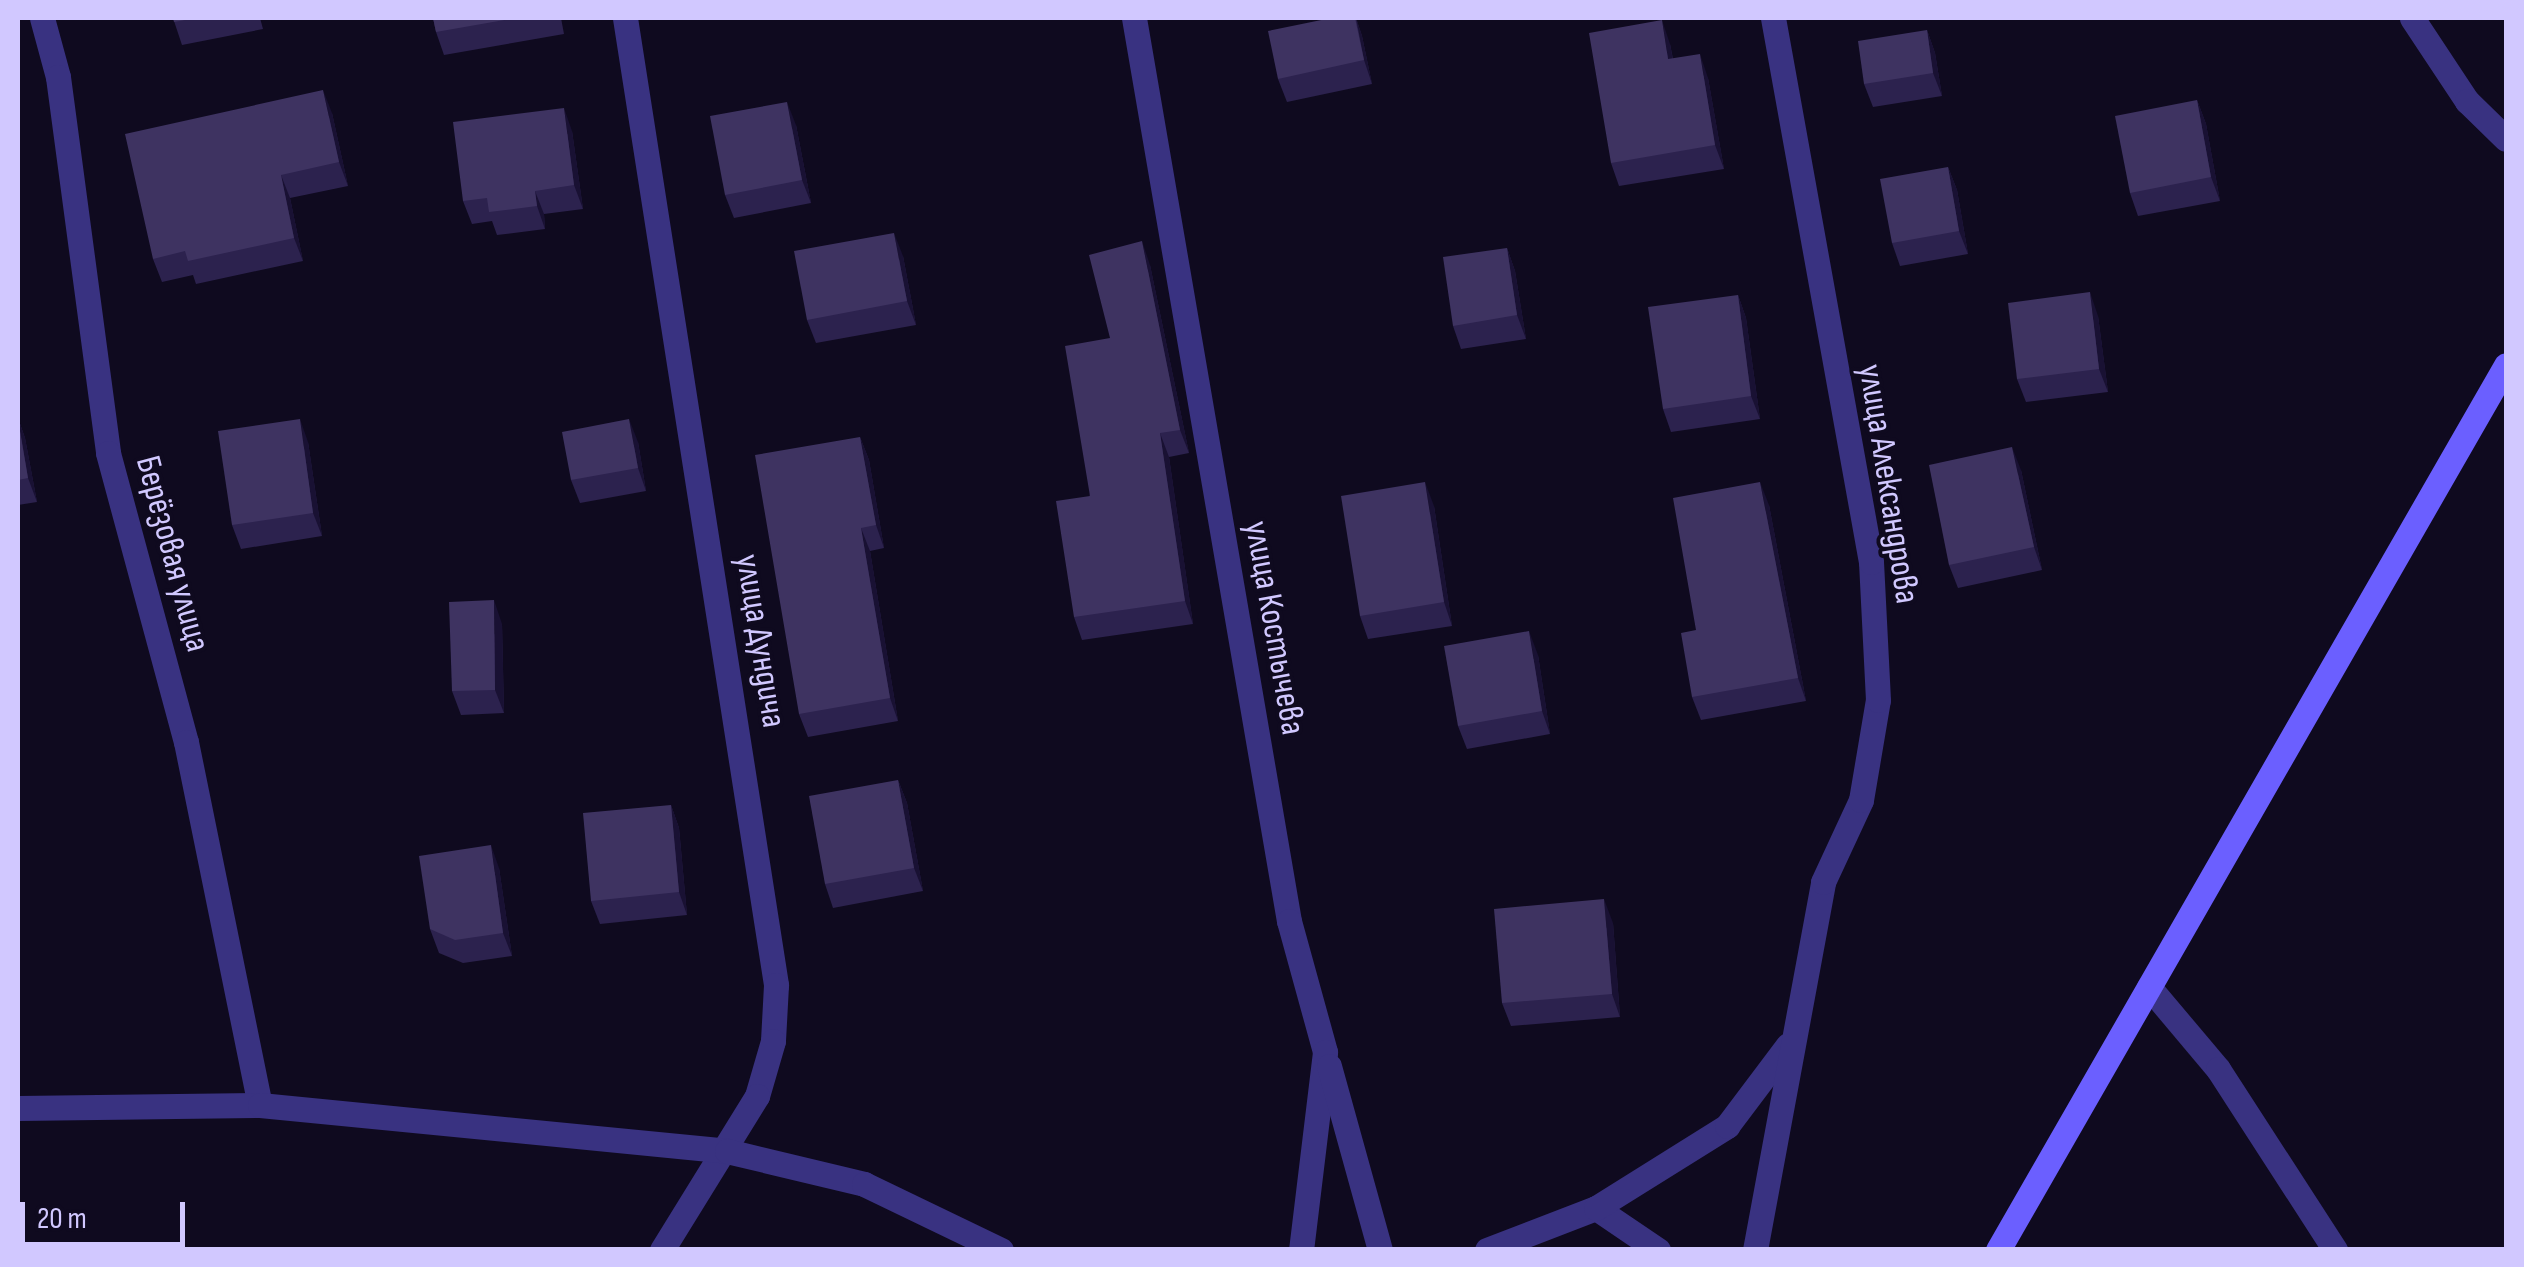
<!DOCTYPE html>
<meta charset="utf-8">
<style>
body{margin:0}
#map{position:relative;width:2524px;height:1267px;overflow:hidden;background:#0f0a1f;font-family:"Sofia Sans Condensed",sans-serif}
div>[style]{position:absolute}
.street>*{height:25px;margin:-12.5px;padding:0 12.5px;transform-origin:12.5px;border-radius:12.5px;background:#393281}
.secondary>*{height:25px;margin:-12.5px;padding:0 12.5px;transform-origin:12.5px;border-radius:12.5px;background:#6b5fff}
.wall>*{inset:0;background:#2c224e}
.shaded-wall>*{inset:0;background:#191133}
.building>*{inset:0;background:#3e3361}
span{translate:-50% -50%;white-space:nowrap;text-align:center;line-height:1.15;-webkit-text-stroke:8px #0f0a1f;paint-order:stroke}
.street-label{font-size:35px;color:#d1c8ff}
.frame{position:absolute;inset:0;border:20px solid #d1c8ff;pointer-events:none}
.scale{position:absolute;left:20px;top:1202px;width:165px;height:45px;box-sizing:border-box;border:5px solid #d1c8ff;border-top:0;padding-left:12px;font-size:30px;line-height:35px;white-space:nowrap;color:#d1c8ff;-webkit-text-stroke:8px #0f0a1f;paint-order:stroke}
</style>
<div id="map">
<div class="street">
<div style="left:42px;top:18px;width:61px;rotate:74.8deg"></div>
<div style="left:58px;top:77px;width:379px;rotate:82.4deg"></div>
<div style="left:108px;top:453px;width:299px;rotate:74.9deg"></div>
<div style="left:186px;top:742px;width:370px;rotate:78.5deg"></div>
<div style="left:625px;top:18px;width:979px;rotate:81.12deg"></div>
<div style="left:776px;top:985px;width:56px;rotate:93.1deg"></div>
<div style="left:773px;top:1041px;width:57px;rotate:106.2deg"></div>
<div style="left:757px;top:1096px;width:181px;rotate:121.7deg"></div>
<div style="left:1134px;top:18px;width:916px;rotate:80.26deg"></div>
<div style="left:1289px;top:921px;width:136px;rotate:74.6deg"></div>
<div style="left:1325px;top:1052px;width:199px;rotate:96.9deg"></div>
<div style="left:2412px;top:18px;width:100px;rotate:56.5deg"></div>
<div style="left:2467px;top:101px;width:54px;rotate:44.3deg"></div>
<div style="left:2149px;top:987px;width:107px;rotate:49.9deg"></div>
<div style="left:2218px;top:1069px;width:216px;rotate:57.1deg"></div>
<div style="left:1329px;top:1066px;width:191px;rotate:74.5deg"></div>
<div style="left:18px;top:1108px;width:242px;rotate:-0.7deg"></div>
<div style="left:260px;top:1105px;width:469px;rotate:5.6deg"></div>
<div style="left:727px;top:1151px;width:141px;rotate:13.5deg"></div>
<div style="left:864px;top:1184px;width:152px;rotate:25.7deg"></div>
<div style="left:1596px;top:1208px;width:75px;rotate:34.1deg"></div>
<div style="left:1487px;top:1250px;width:117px;rotate:-21.1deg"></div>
<div style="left:1596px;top:1208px;width:155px;rotate:-32deg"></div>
<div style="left:1727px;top:1126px;width:101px;rotate:-53deg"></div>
<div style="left:1755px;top:1250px;width:374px;rotate:-79.5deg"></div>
<div style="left:1823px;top:882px;width:90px;rotate:-65.1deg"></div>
<div style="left:1861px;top:800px;width:101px;rotate:-80.4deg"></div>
<div style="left:1878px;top:700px;width:138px;rotate:-92.9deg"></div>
<div style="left:1871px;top:562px;width:553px;rotate:-100.21deg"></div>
</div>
<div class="secondary">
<div style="left:1998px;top:1250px;width:1020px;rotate:-60.14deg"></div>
</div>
<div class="wall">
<div style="clip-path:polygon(173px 18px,260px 18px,263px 29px,182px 45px)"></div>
<div style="clip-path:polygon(433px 18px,561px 18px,564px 34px,444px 55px,436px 32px)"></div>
<div style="clip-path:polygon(1356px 18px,1362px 36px,1372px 84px,1287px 102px,1278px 79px)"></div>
<div style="clip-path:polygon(1927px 30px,1935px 53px,1942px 96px,1873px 107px,1864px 84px)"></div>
<div style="clip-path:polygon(1670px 44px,1673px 59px,1708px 78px,1724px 169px,1619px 186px,1611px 163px)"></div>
<div style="clip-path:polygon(2197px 100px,2206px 124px,2220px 201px,2138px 216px,2130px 193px)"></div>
<div style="clip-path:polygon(332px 113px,348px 186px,290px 198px,303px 261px,196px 284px,193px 275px,162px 282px,153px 259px)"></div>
<div style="clip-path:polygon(796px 125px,811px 203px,734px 218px,725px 195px)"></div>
<div style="clip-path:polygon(572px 131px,583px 209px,544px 214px,545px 229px,497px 235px,492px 221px,472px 224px,463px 201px)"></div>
<div style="clip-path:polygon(1948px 167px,1957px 190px,1968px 254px,1900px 266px,1892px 243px)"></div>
<div style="clip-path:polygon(1507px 248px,1515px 271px,1526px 339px,1461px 349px,1453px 326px)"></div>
<div style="clip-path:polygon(903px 256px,916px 325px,816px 343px,807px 320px)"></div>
<div style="clip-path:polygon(1150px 265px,1189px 453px,1169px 457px,1193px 624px,1082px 640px,1074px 617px,1110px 338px)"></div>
<div style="clip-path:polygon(1738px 295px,1746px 318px,1760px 419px,1671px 432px,1663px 409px)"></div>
<div style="clip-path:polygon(2098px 316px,2108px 392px,2026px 402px,2017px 379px)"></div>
<div style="clip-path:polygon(18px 418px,25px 438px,37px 502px,18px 505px)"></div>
<div style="clip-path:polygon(860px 437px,869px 460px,884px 548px,870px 551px,898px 721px,808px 737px,799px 714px)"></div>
<div style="clip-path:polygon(308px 442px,322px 536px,241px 549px,232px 525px)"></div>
<div style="clip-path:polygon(638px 442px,646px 491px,580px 503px,571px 480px)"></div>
<div style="clip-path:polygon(2021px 470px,2042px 570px,1958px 588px,1949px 565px)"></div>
<div style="clip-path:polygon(1769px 505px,1806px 701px,1701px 720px,1692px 697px,1696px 630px)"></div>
<div style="clip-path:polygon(1434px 506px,1452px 626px,1368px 639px,1360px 616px)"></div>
<div style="clip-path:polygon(502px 624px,504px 713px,461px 715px,452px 691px)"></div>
<div style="clip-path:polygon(1538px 655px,1550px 734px,1467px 749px,1458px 726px)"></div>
<div style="clip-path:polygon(898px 780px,907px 803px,923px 891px,833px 908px,825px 884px)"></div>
<div style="clip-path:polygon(671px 805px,679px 828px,687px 915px,600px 924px,591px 901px)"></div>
<div style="clip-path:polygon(499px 868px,512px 956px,463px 963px,439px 953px,430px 929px)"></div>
<div style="clip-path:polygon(1613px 923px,1620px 1017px,1511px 1026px,1502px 1003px)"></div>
</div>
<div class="shaded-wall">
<div style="clip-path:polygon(1356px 18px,1362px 36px,1372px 84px,1364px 60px)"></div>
<div style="clip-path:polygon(1662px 20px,1670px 44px,1677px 83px,1668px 59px)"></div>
<div style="clip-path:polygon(1927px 30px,1935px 53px,1942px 96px,1933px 73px)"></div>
<div style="clip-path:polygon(1700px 54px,1708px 78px,1724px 169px,1715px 145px)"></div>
<div style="clip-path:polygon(323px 90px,332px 113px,348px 186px,339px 162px)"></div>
<div style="clip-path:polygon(2197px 100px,2206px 124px,2220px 201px,2211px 177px)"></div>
<div style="clip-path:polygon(787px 102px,796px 125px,811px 203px,802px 180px)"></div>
<div style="clip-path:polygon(564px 108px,572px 131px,583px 209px,574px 185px)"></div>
<div style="clip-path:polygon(1948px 167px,1957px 190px,1968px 254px,1959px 231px)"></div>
<div style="clip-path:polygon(281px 175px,290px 198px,303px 261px,294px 238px)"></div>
<div style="clip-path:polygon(535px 191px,544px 214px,545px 229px,537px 206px)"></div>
<div style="clip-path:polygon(894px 233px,903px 256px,916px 325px,907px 301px)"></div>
<div style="clip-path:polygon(1142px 241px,1150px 265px,1189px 453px,1180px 430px)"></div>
<div style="clip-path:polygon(1507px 248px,1515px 271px,1526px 339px,1517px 315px)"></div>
<div style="clip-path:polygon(2090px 292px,2098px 316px,2108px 392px,2099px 369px)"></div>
<div style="clip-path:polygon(1738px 295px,1746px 318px,1760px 419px,1751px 396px)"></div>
<div style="clip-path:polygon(18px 418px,25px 438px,37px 502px,28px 478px)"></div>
<div style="clip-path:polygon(300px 419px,308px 442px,322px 536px,313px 513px)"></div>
<div style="clip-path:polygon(629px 419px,638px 442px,646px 491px,638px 468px)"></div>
<div style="clip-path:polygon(1160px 433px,1169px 457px,1193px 624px,1185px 601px)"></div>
<div style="clip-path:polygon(860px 437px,869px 460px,884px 548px,876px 525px)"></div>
<div style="clip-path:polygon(2012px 447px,2021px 470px,2042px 570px,2034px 547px)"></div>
<div style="clip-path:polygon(1425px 482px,1434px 506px,1452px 626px,1444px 602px)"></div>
<div style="clip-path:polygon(1760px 482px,1769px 505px,1806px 701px,1798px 678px)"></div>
<div style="clip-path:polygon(861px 528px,870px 551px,898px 721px,890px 698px)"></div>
<div style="clip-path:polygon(494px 600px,502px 624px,504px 713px,495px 690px)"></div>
<div style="clip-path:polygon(1529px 631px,1538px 655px,1550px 734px,1542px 711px)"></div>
<div style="clip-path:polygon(898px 780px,907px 803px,923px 891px,914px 868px)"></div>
<div style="clip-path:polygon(671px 805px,679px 828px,687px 915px,679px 892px)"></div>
<div style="clip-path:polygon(491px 845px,499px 868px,512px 956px,503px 933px)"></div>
<div style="clip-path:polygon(1604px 899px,1613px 923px,1620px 1017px,1612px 994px)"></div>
</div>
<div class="building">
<div style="clip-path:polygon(173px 18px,196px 18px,174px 22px)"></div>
<div style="clip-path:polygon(433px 18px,515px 18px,436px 32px)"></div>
<div style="clip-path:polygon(1331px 18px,1355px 18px,1364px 60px,1278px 79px,1268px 31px)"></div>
<div style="clip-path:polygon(1662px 20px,1668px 59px,1700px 54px,1715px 145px,1611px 163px,1589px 33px)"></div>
<div style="clip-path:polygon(1927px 30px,1933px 73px,1864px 84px,1858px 41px)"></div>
<div style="clip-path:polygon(323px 90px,339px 162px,281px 175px,294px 238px,188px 261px,185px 251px,153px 259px,125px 134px)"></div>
<div style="clip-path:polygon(2197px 100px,2211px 177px,2130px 193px,2115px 116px)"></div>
<div style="clip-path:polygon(787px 102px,802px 180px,725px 195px,710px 116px)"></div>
<div style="clip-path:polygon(564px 108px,574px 185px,535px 191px,537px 206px,489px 212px,487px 198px,463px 201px,453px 122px)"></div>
<div style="clip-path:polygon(1948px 167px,1959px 231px,1892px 243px,1880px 179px)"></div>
<div style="clip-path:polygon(894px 233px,907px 301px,807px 320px,794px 251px)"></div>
<div style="clip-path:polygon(1142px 241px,1180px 430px,1160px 433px,1185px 601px,1074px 617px,1056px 501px,1090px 496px,1065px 346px,1110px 338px,1089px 255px)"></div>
<div style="clip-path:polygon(1507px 248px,1517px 315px,1453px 326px,1443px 257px)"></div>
<div style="clip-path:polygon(2090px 292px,2099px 369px,2017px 379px,2008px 303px)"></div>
<div style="clip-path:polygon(1738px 295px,1751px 396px,1663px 409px,1648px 307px)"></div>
<div style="clip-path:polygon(300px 419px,313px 513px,232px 525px,218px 431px)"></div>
<div style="clip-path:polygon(629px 419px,638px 468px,571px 480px,562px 432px)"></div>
<div style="clip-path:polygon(18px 420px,28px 478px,18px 480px)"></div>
<div style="clip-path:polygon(860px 437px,876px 525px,861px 528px,890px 698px,799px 714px,755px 455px)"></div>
<div style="clip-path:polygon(2012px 447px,2034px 547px,1949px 565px,1929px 465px)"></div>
<div style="clip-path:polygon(1425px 482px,1444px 602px,1360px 616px,1341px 496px)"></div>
<div style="clip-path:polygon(1760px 482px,1798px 678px,1692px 697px,1681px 633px,1696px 630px,1673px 498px)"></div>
<div style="clip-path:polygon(494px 600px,495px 690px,452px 691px,449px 602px)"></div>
<div style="clip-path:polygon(1529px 631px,1542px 711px,1458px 726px,1444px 646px)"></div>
<div style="clip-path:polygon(898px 780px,914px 868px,825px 884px,809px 796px)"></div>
<div style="clip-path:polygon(671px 805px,679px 892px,591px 901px,583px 813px)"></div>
<div style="clip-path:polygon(491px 845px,503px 933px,455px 940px,430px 929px,419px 856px)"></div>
<div style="clip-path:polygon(1604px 899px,1612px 994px,1502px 1003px,1494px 909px)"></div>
</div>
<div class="street-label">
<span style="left:1888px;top:484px;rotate:81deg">улица Александрова</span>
<span style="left:172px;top:554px;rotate:75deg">Берёзовая улица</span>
<span style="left:1274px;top:628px;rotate:80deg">улица Костычева</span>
<span style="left:760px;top:641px;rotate:81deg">улица Дундича</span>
</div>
<div class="frame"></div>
<div class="scale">20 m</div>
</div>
